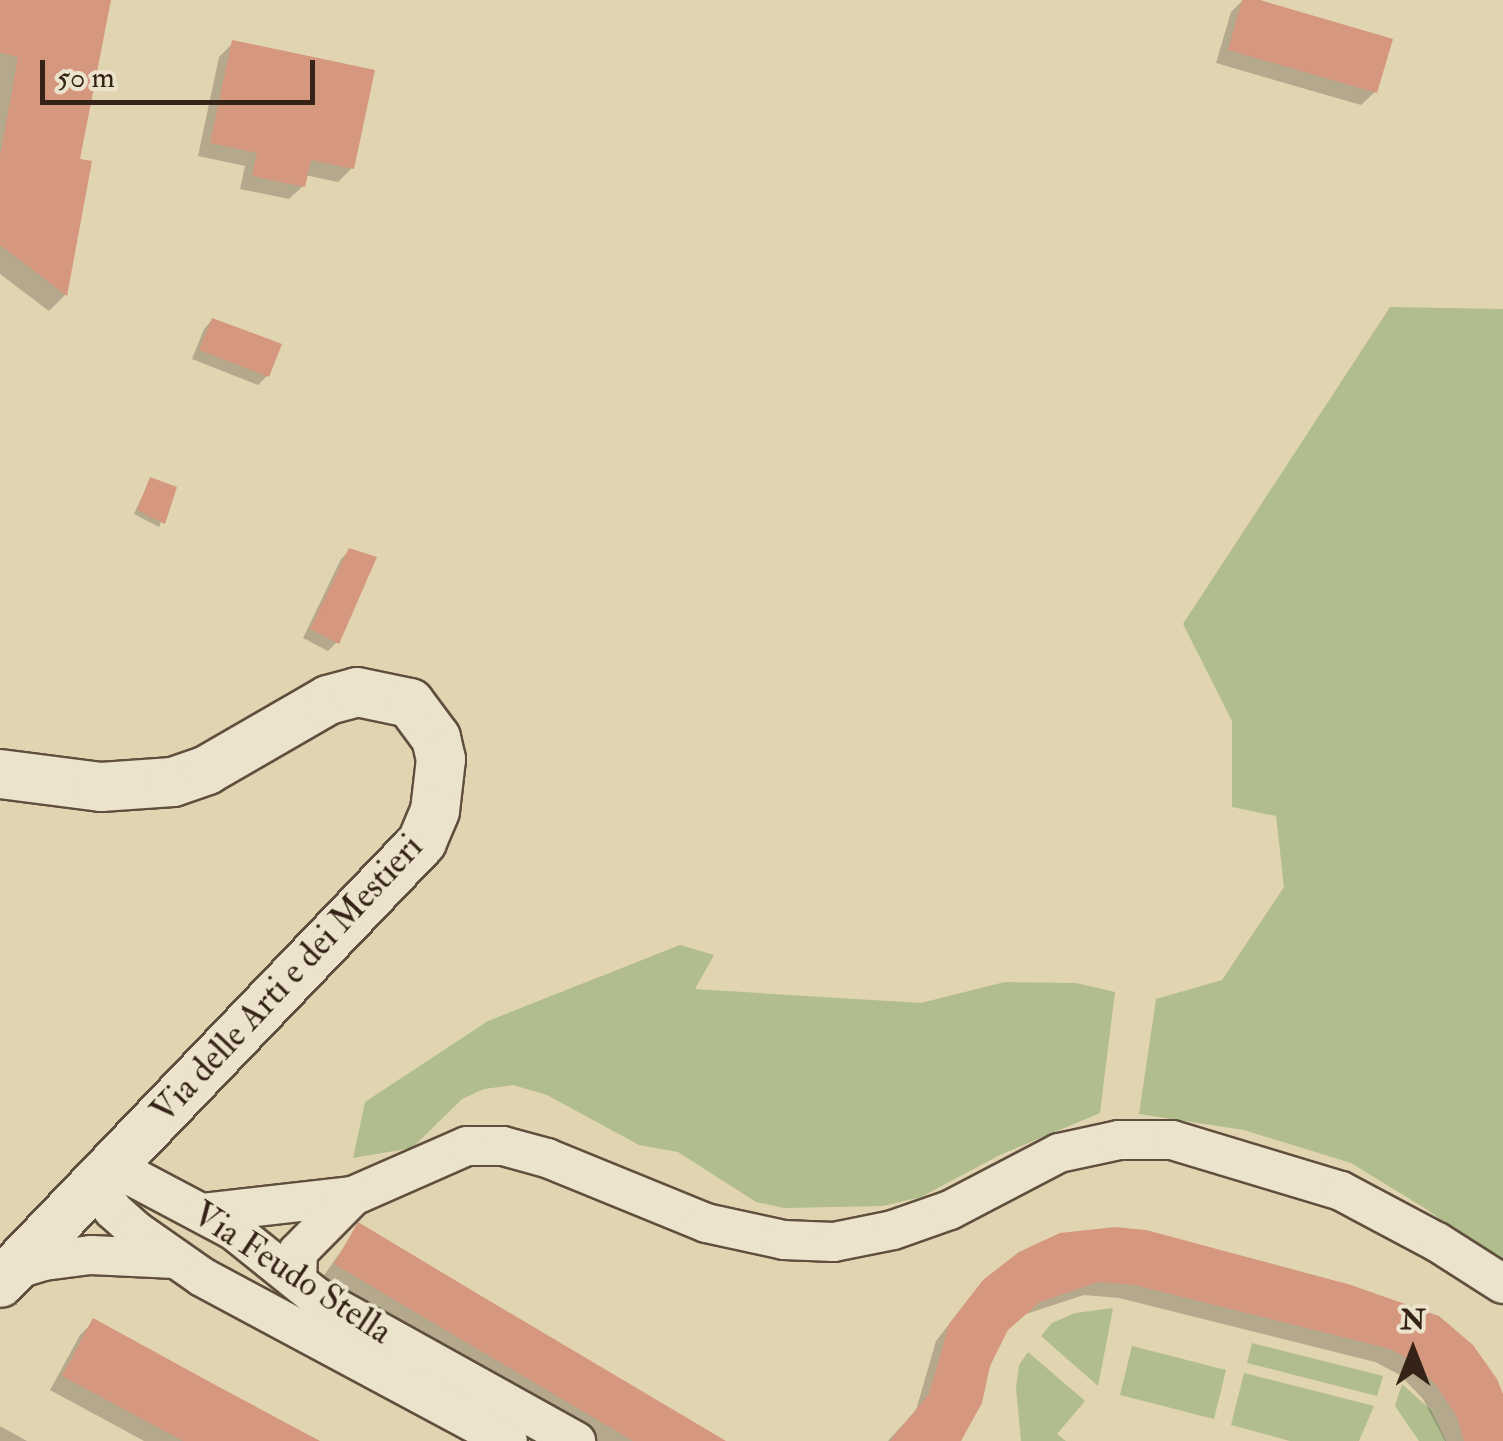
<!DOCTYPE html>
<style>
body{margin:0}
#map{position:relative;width:1503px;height:1441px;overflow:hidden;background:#e1d4b1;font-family:"IM FELL Double Pica",serif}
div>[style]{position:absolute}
.green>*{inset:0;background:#b1bd8d}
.shadow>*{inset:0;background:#0003}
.building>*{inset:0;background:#d5977e}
.roads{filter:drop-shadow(2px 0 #604f3e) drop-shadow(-2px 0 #604f3e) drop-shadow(0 2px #604f3e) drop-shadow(0 -2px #604f3e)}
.minor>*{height:38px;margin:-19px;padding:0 19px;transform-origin:19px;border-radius:19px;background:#ece3cc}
.tertiary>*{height:48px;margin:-24px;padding:0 24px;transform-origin:24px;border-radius:24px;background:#ece3cc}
span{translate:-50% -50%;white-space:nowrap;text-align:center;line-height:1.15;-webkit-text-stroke:8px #ece3cc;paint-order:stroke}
.street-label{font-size:35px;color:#352317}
.north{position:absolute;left:1363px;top:1301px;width:100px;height:100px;-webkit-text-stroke:8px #ece3cc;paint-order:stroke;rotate:0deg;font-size:28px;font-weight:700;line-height:40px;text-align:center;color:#352317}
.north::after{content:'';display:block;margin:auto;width:35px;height:45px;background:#352317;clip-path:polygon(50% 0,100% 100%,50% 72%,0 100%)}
.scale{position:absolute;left:40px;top:60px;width:275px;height:45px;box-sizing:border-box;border:5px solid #352317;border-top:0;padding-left:12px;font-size:30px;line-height:35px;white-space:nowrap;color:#352317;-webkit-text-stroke:8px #ece3cc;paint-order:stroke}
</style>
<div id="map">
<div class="green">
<div style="clip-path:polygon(1390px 307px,1503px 309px,1503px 1265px,1426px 1209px,1351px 1163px,1244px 1130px,1139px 1114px,1156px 999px,1222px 980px,1284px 887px,1276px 816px,1232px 807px,1232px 721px,1183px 624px)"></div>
<div style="clip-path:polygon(680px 945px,714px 955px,695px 989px,921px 1003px,1005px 982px,1076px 983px,1115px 992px,1100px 1113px,1000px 1155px,921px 1197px,883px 1206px,784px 1208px,756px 1202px,678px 1152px,639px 1145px,547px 1095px,513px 1085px,484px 1089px,462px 1099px,412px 1148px,353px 1158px,365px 1102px,488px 1021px)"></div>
<div style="clip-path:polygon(1113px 1308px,1107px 1340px,1098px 1386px,1041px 1336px,1052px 1323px,1075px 1313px)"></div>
<div style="clip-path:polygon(1252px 1343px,1383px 1376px,1377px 1396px,1247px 1363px)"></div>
<div style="clip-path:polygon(1132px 1346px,1226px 1370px,1214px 1419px,1120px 1395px)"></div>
<div style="clip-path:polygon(1028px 1352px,1085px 1401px,1057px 1434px,1066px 1441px,1021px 1441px,1016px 1388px,1019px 1365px)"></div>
<div style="clip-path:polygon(1244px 1373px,1374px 1406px,1359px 1441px,1290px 1441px,1231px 1425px)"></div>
<div style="clip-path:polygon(1402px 1384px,1431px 1410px,1446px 1441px,1419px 1441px,1395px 1406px)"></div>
</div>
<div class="shadow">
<div style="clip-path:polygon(0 0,109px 0,77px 162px,89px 163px,65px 295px,49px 311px,0 274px)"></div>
<div style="clip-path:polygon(1243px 0,1251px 0,1375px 92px,1361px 105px,1216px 63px,1231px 12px)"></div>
<div style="clip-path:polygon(233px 43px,352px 168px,338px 182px,305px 175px,303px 186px,289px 199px,240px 189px,245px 166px,198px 156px,219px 57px)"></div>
<div style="clip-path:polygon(212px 320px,267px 376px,258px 385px,192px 359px,204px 329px)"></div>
<div style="clip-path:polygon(150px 480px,174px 489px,159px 527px,134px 514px)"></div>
<div style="clip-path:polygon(350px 550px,336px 643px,328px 651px,303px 638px,341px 559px)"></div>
<div style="clip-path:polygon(359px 1226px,721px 1441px,598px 1441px,322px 1278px)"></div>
<div style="clip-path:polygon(1020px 1255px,1350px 1288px,1503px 1408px,1503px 1441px,1445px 1441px,1423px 1399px,1400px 1375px,1375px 1362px,1119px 1298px,1084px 1295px,1023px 1315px,1004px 1332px,956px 1441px,888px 1441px,916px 1410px,936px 1341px,970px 1297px)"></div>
<div style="clip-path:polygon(94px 1321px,315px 1441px,144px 1441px,50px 1390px,80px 1335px)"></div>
<div style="clip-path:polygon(0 1426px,27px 1441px,0 1441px)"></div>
</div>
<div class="building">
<div style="clip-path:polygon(0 0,111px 0,80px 159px,92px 161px,67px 296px,0 245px,0 156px,18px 57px,0 53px)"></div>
<div style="clip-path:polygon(1242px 0,1260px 0,1393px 39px,1377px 93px,1228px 50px)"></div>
<div style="clip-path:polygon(232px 40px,375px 70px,354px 169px,311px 160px,305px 187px,252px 176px,257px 153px,210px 143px)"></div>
<div style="clip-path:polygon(212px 318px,282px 344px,269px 377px,199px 350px)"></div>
<div style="clip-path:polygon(150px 477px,177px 487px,165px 524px,137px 510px)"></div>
<div style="clip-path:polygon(349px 548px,377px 557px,339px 644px,310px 629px)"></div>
<div style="clip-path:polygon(358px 1222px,483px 1297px,726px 1441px,633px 1441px,334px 1264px)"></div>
<div style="clip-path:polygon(1115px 1227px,1146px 1230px,1351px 1285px,1439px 1316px,1473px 1345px,1497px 1379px,1503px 1394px,1503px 1441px,1464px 1441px,1457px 1417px,1436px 1385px,1413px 1362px,1390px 1349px,1134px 1285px,1099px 1282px,1040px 1302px,1008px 1330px,990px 1366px,982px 1403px,961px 1441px,890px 1441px,929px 1394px,949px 1324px,983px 1280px,1019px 1252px,1060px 1233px)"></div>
<div style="clip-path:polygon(93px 1318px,208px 1381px,320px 1441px,183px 1441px,62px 1376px)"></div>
</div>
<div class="roads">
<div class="minor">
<div style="left:112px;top:1166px;width:137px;rotate:27.9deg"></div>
<div style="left:233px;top:1230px;width:105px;rotate:38.8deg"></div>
<div style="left:315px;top:1296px;width:299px;rotate:29.1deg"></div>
<div style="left:96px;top:1182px;width:33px;rotate:59deg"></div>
<div style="left:113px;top:1210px;width:30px;rotate:42deg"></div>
<div style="left:135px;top:1230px;width:82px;rotate:35deg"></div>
<div style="left:202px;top:1277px;width:347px;rotate:28.2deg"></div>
<div style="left:203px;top:1213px;width:151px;rotate:-6.5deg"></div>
<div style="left:353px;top:1196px;width:124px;rotate:-23.7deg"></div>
<div style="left:467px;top:1146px;width:36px"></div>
<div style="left:503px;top:1146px;width:46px;rotate:15.3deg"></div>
<div style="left:547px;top:1158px;width:172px;rotate:22.2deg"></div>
<div style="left:706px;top:1223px;width:80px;rotate:12.3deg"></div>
<div style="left:784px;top:1240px;width:50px;rotate:2.3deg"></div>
<div style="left:834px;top:1242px;width:60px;rotate:-11.5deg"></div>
<div style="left:893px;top:1230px;width:60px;rotate:-19.3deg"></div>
<div style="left:950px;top:1210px;width:123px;rotate:-27.6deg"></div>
<div style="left:1059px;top:1153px;width:61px;rotate:-12.2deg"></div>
<div style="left:1119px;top:1140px;width:53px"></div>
<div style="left:1172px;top:1140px;width:177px;rotate:16.8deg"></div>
<div style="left:1341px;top:1191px;width:109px;rotate:28deg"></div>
<div style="left:1437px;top:1242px;width:78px;rotate:32.5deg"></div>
<div style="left:11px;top:1271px;width:34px;rotate:-17deg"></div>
<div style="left:44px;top:1261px;width:47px;rotate:-7.3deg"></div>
<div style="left:91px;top:1255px;width:84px;rotate:2.7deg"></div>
<div style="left:297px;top:1281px;width:29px;rotate:-88deg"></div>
<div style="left:298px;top:1252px;width:78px;rotate:-45.5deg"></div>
</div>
<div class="tertiary">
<div style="left:0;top:774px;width:102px;rotate:7.3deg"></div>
<div style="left:101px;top:787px;width:72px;rotate:-4deg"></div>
<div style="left:173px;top:782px;width:36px;rotate:-19deg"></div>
<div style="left:207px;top:770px;width:140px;rotate:-30deg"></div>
<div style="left:328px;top:700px;width:30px;rotate:-15deg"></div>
<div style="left:357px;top:692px;width:54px;rotate:11.7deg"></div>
<div style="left:410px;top:703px;width:44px;rotate:53.4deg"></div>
<div style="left:436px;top:738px;width:22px;rotate:77deg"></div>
<div style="left:441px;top:759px;width:52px;rotate:96.6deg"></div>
<div style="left:435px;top:811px;width:34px;rotate:113deg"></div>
<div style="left:422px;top:842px;width:610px;rotate:133.74deg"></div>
</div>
</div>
<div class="street-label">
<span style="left:287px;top:979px;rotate:-47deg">Via delle Arti e dei Mestieri</span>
<span style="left:292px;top:1273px;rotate:33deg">Via Feudo Stella</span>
</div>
<div class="north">N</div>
<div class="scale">50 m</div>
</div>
